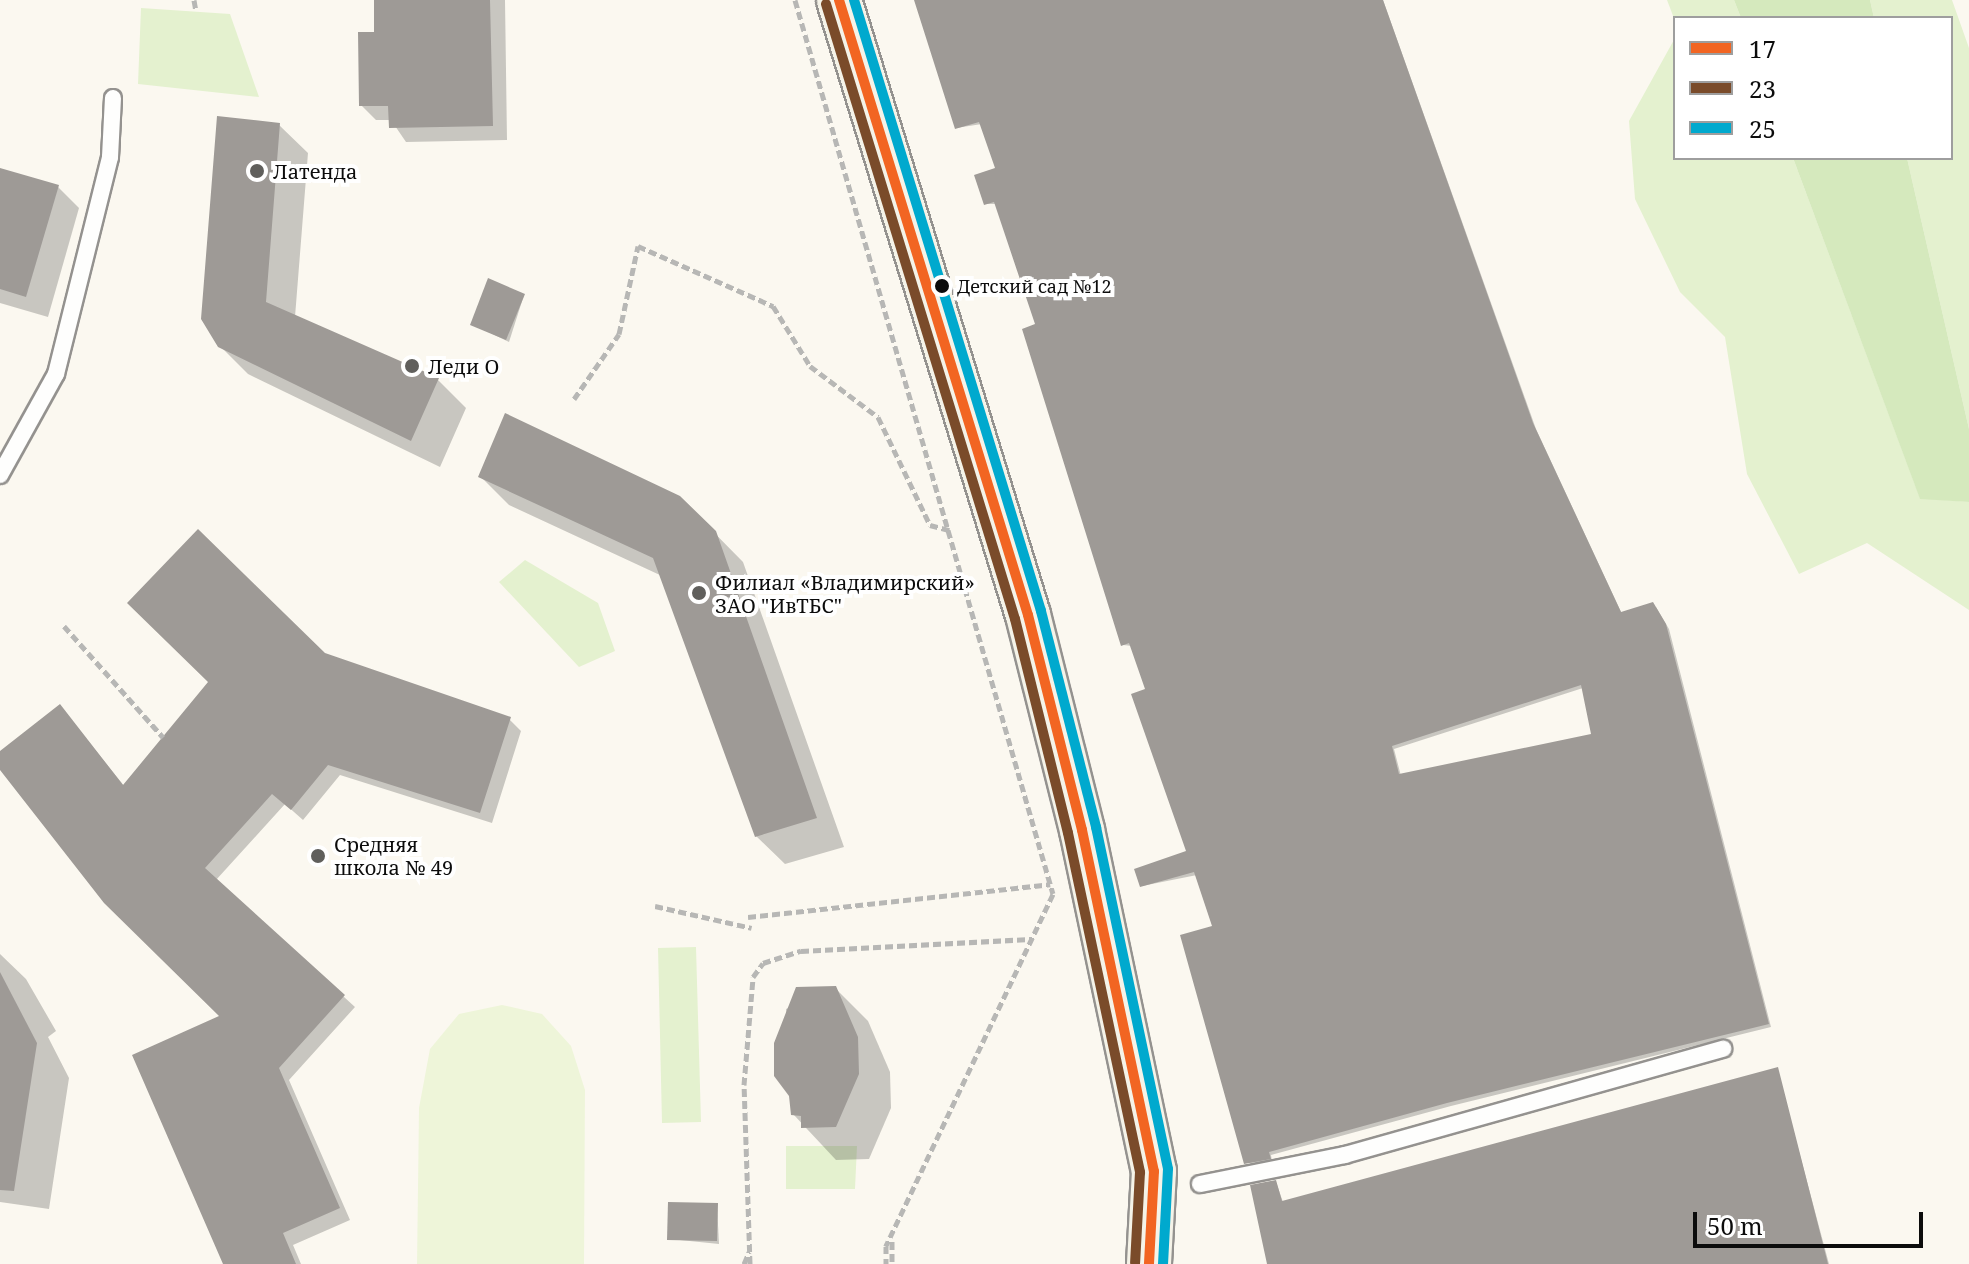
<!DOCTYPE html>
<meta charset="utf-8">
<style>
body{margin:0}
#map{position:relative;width:1969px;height:1264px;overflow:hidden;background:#fbf8f0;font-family:"Noto Serif",serif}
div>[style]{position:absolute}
.green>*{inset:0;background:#e4f1cf}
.forest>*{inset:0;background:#d5e9bd}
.pitch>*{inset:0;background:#eef5d9}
.shadow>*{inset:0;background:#0003}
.building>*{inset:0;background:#9e9a96}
.path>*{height:5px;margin-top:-2.5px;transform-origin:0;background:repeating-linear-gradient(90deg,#b7b7b5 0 8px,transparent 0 12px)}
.roads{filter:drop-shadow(2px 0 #94928f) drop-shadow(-2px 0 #94928f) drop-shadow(0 2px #94928f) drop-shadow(0 -2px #94928f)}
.lane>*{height:16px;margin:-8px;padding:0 8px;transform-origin:8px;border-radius:8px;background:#fefefd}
.secondary>*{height:44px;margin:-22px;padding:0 22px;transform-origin:22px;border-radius:22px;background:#f5f3e8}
.bus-1>*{height:10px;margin:-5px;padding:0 5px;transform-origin:5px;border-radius:5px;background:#f26522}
.bus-2>*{height:10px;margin:-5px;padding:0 5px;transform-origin:5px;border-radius:5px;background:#7a4b2a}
.bus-3>*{height:10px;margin:-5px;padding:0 5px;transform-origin:5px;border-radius:5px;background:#00a9ce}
.dots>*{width:22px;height:22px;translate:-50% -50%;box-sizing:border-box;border:4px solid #fff;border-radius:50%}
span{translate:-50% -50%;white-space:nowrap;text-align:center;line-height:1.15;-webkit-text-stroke:8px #fff;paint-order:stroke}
.bus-label{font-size:18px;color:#0c0c0c}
.left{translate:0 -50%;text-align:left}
.poi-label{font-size:20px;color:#0c0c0c}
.legend{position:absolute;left:1673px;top:16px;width:280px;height:144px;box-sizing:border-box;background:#fff;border:2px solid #9e9e9e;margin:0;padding:10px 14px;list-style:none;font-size:24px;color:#0c0c0c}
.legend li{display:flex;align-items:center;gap:16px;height:40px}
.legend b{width:40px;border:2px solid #9e9e9e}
.scale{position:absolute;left:1693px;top:1212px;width:230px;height:36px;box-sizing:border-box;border:4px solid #0c0c0c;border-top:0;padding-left:10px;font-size:24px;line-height:28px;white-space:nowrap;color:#0c0c0c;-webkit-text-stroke:6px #fff;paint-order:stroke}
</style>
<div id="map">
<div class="green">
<div style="clip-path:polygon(1667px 0,1734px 0,1741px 18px,1675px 21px)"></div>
<div style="clip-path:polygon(1870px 0,1952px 0,1969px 48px,1969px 429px,1907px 158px,1951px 158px,1951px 18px,1874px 18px)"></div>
<div style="clip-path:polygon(141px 8px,230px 14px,259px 97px,138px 84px)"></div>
<div style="clip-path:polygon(1675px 38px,1675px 158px,1793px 158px,1920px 498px,1969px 502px,1969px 610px,1867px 543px,1799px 574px,1747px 474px,1725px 337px,1680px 292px,1635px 199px,1629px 121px)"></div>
<div style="clip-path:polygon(525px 560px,598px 603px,615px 651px,579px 667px,499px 582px)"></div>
<div style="clip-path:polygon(696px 947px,701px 1122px,662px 1123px,658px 948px)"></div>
<div style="clip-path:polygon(786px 1146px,857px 1146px,855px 1189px,786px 1189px)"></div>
</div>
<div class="forest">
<div style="clip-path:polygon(1734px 0,1870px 0,1874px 18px,1741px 18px)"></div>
<div style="clip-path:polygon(1793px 158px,1907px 158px,1969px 429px,1969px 502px,1920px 499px)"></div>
</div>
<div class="pitch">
<div style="clip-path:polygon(502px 1005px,542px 1014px,571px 1046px,585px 1090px,584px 1264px,417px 1264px,419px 1108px,430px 1049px,459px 1014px)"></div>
</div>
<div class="shadow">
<div style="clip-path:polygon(375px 0,505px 0,507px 140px,406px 142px,391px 120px,376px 120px,361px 105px,376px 34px)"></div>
<div style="clip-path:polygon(evenodd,919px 0,1383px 0,1536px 429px,1622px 614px,1656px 607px,1669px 629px,1771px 1027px,1451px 1106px,1271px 1155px,1272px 1162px,1246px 1163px,1214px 927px,1197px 875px,1142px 886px,1188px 852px,1148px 690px,1132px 646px,1123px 645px,1037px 326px,997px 204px,986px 204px,998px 169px,982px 124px,956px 128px,919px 0,1583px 688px,1593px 735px,1401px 776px,1394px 749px,1583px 688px)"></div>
<div style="clip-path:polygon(279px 125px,308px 153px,295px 317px,438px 380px,466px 408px,440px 467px,248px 374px,219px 345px)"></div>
<div style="clip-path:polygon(0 170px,58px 187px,79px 208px,48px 317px,0 303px)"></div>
<div style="clip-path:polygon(524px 295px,509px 342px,472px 324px)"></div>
<div style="clip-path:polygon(481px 477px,679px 497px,743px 562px,844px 847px,785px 864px,756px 836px,662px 576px,509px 505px)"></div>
<div style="clip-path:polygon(324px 654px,509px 719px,521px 731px,492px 823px,340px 775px,303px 820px,285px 804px,216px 880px,355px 1007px,289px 1080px,350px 1220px,293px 1245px,301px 1264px,226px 1264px,222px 1017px,0 767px,0 753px,60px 706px,125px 787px)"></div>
<div style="clip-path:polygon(0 954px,26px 979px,56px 1031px,48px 1037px,69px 1078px,49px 1209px,0 1202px)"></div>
<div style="clip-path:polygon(835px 988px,868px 1021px,890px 1072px,891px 1108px,869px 1159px,836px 1160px,793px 1114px,786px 1009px)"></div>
<div style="clip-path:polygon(1777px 1069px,1829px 1264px,1269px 1264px,1252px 1187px,1276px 1182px,1283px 1202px)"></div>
<div style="clip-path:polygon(717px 1205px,719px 1244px,670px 1239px)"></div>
</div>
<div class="building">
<div style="clip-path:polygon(374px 0,490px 0,493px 126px,389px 128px,388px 106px,359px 106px,358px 32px,374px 32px)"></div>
<div style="clip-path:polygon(evenodd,914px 0,1383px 0,1533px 423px,1621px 612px,1653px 602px,1666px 624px,1769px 1024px,1447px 1103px,1269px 1152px,1271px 1159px,1244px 1164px,1180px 935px,1212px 926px,1194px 872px,1140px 887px,1134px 869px,1186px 851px,1131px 694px,1145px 689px,1129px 643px,1121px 646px,1022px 329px,1035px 324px,994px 202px,984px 205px,974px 175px,995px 168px,979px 122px,955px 129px,914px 0,1581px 685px,1591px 734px,1399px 774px,1392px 746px,1581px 685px)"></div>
<div style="clip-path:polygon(217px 116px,280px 123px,266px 302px,439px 378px,411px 441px,218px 347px,201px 319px)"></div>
<div style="clip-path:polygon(0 168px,59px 185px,26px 297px,0 289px)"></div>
<div style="clip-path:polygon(488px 278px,525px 294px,506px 340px,470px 325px)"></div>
<div style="clip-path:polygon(505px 413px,680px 496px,716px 531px,817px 818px,755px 837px,653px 558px,478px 477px)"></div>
<div style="clip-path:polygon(198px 529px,325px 653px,511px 717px,480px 813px,328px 765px,291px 810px,272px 794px,205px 868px,345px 995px,279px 1068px,340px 1208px,283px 1233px,296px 1264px,223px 1264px,132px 1055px,219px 1016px,104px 903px,0 770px,0 751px,60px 704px,123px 785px,208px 682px,127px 603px)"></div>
<div style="clip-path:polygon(0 972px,37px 1043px,14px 1191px,0 1190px)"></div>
<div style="clip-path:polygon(836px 986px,858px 1037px,859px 1074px,836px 1127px,801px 1128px,801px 1116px,791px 1115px,789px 1096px,774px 1076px,774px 1043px,796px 987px)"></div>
<div style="clip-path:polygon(1778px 1067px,1828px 1264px,1267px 1264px,1250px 1185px,1276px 1180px,1282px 1201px)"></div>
<div style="clip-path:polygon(668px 1202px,718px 1203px,717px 1241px,667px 1240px)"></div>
</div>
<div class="path">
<div style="left:194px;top:0;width:11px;rotate:80deg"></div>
<div style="left:795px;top:0;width:930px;rotate:73.9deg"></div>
<div style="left:1053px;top:894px;width:390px;rotate:115.4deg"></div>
<div style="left:886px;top:1246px;width:18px;rotate:90deg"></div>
<div style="left:574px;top:399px;width:79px;rotate:-55.3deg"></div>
<div style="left:619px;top:334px;width:90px;rotate:-77.8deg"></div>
<div style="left:638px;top:246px;width:148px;rotate:24deg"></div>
<div style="left:773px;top:306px;width:70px;rotate:58.3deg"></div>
<div style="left:810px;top:366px;width:85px;rotate:36.9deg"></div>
<div style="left:878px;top:417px;width:120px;rotate:64.3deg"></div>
<div style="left:930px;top:525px;width:20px;rotate:15deg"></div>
<div style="left:64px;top:626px;width:149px;rotate:48.3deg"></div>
<div style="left:655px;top:906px;width:99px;rotate:12.8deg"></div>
<div style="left:748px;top:917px;width:304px;rotate:-6.2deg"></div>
<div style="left:892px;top:1241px;width:23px;rotate:90deg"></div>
<div style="left:744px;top:1264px;width:13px;rotate:-67deg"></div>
<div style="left:750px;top:1264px;width:179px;rotate:-91.9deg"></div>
<div style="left:744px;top:1085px;width:108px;rotate:-85.2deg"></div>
<div style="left:753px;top:977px;width:17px;rotate:-54deg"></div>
<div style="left:763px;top:963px;width:40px;rotate:-18deg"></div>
<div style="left:801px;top:951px;width:230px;rotate:-3deg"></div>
</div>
<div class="roads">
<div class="lane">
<div style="left:0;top:475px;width:115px;rotate:-61deg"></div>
<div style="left:56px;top:374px;width:224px;rotate:-76deg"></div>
<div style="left:110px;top:157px;width:59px;rotate:-87.1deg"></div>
<div style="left:1200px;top:1184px;width:148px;rotate:-11.3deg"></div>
<div style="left:1345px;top:1155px;width:393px;rotate:-15.7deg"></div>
</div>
<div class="secondary">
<div style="left:839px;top:0;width:643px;rotate:72.92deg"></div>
<div style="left:1028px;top:615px;width:222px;rotate:75.9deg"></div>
<div style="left:1082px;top:830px;width:349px;rotate:78.1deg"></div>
<div style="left:1154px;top:1171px;width:93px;rotate:93.1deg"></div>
</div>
</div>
<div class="bus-1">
<div style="left:839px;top:0;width:643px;rotate:72.92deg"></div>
<div style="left:1028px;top:615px;width:222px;rotate:75.9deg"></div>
<div style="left:1082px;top:830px;width:349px;rotate:78.1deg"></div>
<div style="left:1154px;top:1171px;width:93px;rotate:93.1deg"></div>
</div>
<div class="bus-2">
<div style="left:826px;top:4px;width:643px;rotate:72.92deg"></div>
<div style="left:1015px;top:619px;width:220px;rotate:76.1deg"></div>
<div style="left:1068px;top:833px;width:347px;rotate:78deg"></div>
<div style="left:1140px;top:1172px;width:91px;rotate:93.1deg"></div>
</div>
<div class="bus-3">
<div style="left:854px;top:0;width:639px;rotate:72.98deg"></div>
<div style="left:1041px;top:611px;width:223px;rotate:75.7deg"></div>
<div style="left:1096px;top:827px;width:349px;rotate:78.1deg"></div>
<div style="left:1168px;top:1169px;width:95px;rotate:93deg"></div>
</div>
<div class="dots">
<div style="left:257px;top:171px;background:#605f5c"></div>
<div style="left:942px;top:286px;background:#0c0c0c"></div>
<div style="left:412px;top:366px;background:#605f5c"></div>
<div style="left:699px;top:593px;background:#605f5c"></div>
<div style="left:318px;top:856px;background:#605f5c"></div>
</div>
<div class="bus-label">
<span class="left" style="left:957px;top:286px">Детский сад №12</span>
</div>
<div class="poi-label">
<span class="left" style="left:273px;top:171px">Латенда</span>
<span class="left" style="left:428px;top:366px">Леди О</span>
<span class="left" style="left:715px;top:594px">Филиал «Владимирский»<br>ЗАО "ИвТБС"</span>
<span class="left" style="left:334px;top:856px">Средняя<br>школа № 49</span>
</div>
<ul class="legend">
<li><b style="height:10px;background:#f26522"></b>17</li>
<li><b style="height:10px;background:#7a4b2a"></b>23</li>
<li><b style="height:10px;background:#00a9ce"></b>25</li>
</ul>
<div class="scale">50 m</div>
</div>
